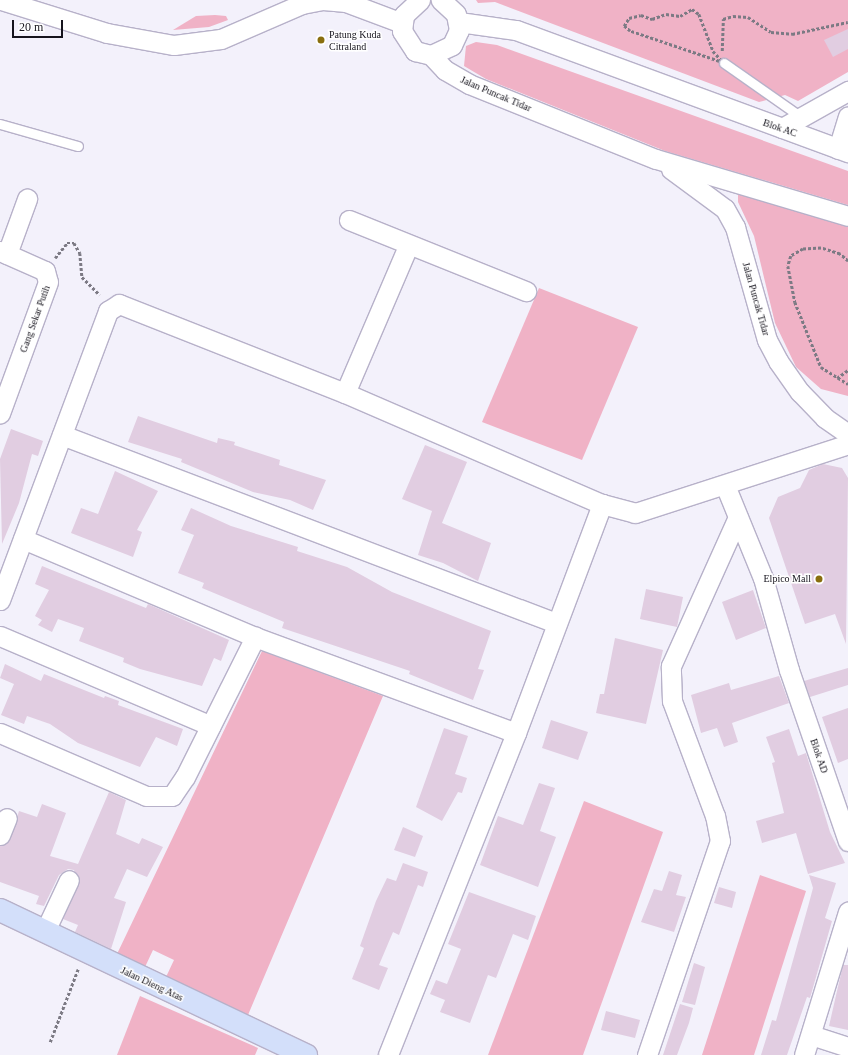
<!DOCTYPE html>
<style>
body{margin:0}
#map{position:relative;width:848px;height:1055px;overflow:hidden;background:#f3f1fb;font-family:Georgia,serif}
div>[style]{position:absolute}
.green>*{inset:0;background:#f0b2c6}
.building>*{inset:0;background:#e1cde1}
.path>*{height:2.5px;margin-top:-1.25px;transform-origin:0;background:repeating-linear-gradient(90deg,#7c7a84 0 3px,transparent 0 5px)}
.roads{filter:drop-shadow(1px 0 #b7b1c9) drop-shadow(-1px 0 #b7b1c9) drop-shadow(0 1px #b7b1c9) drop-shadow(0 -1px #b7b1c9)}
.lane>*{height:9px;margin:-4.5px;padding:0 4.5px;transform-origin:4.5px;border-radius:4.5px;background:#fff}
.street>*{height:19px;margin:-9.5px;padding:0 9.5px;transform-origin:9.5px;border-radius:9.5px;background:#fff}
.secondary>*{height:22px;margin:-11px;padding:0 11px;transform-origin:11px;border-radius:11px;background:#d3dffa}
.dots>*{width:11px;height:11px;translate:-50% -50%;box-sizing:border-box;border:2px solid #fff;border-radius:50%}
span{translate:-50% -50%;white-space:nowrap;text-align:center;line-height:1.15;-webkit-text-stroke:3px #fff;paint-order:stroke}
.poi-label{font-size:10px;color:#16141d}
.left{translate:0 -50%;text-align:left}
.right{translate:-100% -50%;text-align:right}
.street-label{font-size:10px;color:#16141d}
.scale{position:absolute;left:12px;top:20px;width:51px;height:18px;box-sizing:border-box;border:2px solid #16141d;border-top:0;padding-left:5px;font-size:12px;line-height:14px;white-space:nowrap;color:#16141d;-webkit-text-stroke:3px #fff;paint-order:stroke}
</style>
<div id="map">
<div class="green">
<div style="clip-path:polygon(476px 0,848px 0,848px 72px,798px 101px,785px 95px,759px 102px,495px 2px,478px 3px)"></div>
<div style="clip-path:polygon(215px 15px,226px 16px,228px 20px,209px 27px,173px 30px,196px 16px)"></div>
<div style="clip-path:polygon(476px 42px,497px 45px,848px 171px,848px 205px,665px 151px,486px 79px,464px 66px,466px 46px)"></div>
<div style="clip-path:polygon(738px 195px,751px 195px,848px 225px,848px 396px,821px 389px,796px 367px,775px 323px,754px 236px,738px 202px)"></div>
<div style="clip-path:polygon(539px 288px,638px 327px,582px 460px,482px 422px)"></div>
<div style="clip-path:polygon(262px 651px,383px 696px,248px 1015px,166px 977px,174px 960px,153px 950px,145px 967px,117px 954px)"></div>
<div style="clip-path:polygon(584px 801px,663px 832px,583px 1055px,488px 1055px)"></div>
<div style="clip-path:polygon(760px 875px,806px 891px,754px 1055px,702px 1055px)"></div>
<div style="clip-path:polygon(140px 996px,258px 1048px,255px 1055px,117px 1055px)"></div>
</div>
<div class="building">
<div style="clip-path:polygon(848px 29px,848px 49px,833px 57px,824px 40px)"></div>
<div style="clip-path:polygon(138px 416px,217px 443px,218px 438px,235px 442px,234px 445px,280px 460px,279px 465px,326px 480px,313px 510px,290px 500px,253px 492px,181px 462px,182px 459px,128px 442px)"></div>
<div style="clip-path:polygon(11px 429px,43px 441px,38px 456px,32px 454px,19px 503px,2px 544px,0 459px)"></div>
<div style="clip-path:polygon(425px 445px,467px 462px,442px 523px,491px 543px,478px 581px,443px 563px,418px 555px,432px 511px,402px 499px)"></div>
<div style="clip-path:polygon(823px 464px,842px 468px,848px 478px,846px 644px,835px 614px,805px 624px,769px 518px,778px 497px,800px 488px,809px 470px)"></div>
<div style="clip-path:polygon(115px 471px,158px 491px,137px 530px,142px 532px,133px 557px,71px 533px,81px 508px,98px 514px)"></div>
<div style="clip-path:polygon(191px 508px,231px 526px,298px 547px,297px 551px,347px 567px,392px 592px,491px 631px,478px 669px,484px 670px,473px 700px,409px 674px,410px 671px,282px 628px,284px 622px,202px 588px,204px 583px,178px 573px,194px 535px,181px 530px)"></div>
<div style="clip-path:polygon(42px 566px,146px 608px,148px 604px,229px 640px,221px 661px,214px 658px,202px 686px,140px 669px,123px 662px,124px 658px,79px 641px,84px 628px,58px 619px,52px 632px,38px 625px,42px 620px,35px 616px,49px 590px,35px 584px)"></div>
<div style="clip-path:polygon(646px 589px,683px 597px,677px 627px,640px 619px)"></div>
<div style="clip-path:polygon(753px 590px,766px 628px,736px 640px,722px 602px)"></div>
<div style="clip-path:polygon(615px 638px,663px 650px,646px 724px,596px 713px,600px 694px,604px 694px)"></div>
<div style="clip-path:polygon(5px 664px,41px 681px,44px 674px,104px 698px,105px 696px,119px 701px,118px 705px,183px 729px,177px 746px,156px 737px,140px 767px,78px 743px,50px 724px,27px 716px,24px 724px,1px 715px,14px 684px,0 678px)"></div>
<div style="clip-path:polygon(848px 668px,848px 685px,810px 697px,804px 681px)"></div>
<div style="clip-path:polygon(779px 676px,789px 703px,732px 723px,738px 742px,724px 747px,717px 728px,701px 733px,691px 695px,729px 683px,731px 690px)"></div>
<div style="clip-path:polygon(848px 708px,848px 759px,838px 763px,822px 717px)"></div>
<div style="clip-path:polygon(551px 720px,588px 732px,578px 760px,542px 748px)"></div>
<div style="clip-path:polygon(444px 728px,468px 736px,455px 774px,467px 778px,462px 793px,458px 792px,442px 821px,416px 807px)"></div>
<div style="clip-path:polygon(789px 729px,798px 756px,806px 753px,830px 832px,845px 863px,808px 874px,796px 833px,762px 843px,756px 821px,784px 813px,772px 763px,775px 762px,766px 737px)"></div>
<div style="clip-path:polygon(539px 783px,555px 788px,540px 831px,556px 837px,538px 887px,480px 865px,498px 816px,523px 825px)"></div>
<div style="clip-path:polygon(109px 792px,126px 800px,116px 834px,139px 844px,142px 838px,163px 847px,147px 877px,127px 869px,114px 898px,126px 902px,111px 949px,75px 932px,78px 925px,63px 919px,79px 884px,74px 870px,68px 869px,59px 875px,44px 906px,36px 904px,39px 896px,0 882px,0 846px,10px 839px,19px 811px,37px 817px,42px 804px,66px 813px,50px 856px,78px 864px)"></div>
<div style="clip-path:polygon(403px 827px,423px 836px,415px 857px,394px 850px)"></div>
<div style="clip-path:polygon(403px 863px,428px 872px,423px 887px,418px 885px,399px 935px,393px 932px,379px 965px,388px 968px,379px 990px,352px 979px,364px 948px,360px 946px,376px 901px,387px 878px,396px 881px)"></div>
<div style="clip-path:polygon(669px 871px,682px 875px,676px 895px,686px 897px,674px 932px,641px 922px,654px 889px,662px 891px)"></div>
<div style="clip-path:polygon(809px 875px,836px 883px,825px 918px,832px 921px,810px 998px,807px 997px,787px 1055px,761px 1055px,772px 1020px,776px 1021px,809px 903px,813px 888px)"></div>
<div style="clip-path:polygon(719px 887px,736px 892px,732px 908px,714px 903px)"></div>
<div style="clip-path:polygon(469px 892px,536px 916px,528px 940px,513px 934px,496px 978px,488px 975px,470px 1023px,440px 1012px,445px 1000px,430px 994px,436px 980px,447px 984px,461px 949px,448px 944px)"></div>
<div style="clip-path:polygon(694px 963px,705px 967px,695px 1005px,682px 1002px)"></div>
<div style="clip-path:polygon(843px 965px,848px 965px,848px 1030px,829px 1026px)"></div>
<div style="clip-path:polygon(680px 1004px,693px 1008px,689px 1023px,677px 1055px,663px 1055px)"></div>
<div style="clip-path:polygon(606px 1011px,640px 1020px,635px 1038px,601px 1030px)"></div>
</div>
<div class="path">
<div style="left:692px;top:9px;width:9px;rotate:36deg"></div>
<div style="left:699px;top:14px;width:40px;rotate:69deg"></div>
<div style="left:713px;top:51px;width:16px;rotate:47deg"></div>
<div style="left:724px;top:63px;width:99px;rotate:-161.2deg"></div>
<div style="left:630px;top:31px;width:8px;rotate:-140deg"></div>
<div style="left:624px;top:26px;width:9px;rotate:-58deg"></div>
<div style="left:629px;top:18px;width:12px;rotate:-14deg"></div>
<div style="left:641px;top:15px;width:12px;rotate:20deg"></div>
<div style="left:652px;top:19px;width:15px;rotate:-20deg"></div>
<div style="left:666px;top:14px;width:14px;rotate:8deg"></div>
<div style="left:680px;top:16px;width:14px;rotate:-30deg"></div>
<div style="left:722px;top:51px;width:32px;rotate:-88deg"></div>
<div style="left:723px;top:19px;width:10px;rotate:-17deg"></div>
<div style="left:733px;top:16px;width:15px;rotate:4deg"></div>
<div style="left:748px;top:17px;width:27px;rotate:33deg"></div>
<div style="left:771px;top:32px;width:21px;rotate:5deg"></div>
<div style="left:792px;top:34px;width:57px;rotate:-12.1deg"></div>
<div style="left:55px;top:258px;width:19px;rotate:-51deg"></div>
<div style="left:67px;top:243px;width:7px"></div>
<div style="left:74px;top:243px;width:12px;rotate:59deg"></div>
<div style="left:80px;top:253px;width:24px;rotate:85deg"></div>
<div style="left:82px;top:277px;width:25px;rotate:45deg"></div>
<div style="left:848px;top:261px;width:11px;rotate:-139deg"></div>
<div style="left:840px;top:254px;width:20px;rotate:-162deg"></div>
<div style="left:821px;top:248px;width:18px;rotate:177deg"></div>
<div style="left:803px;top:249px;width:14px;rotate:150deg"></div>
<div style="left:791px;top:256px;width:10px;rotate:107deg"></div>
<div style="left:788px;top:266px;width:37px;rotate:79deg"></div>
<div style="left:795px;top:302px;width:70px;rotate:68.2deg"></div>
<div style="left:821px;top:367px;width:32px;rotate:32deg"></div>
<div style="left:837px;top:378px;width:14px;rotate:-36deg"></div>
<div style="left:50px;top:1042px;width:78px;rotate:-69deg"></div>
</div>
<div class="roads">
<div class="lane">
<div style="left:724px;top:63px;width:94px;rotate:35deg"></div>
<div style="left:0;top:124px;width:81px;rotate:15.8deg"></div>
</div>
<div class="street">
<div style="left:1px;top:0;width:111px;rotate:17.3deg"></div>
<div style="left:107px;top:33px;width:68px;rotate:10.2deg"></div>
<div style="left:174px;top:45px;width:47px;rotate:-7.3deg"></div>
<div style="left:221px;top:39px;width:88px;rotate:-23.4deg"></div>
<div style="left:302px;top:4px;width:21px;rotate:-11deg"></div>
<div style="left:323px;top:0;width:23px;rotate:5deg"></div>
<div style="left:346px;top:2px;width:60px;rotate:20.6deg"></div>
<div style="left:420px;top:0;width:22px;rotate:137deg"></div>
<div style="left:404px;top:15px;width:16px;rotate:97deg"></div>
<div style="left:402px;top:31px;width:24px;rotate:57deg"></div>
<div style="left:415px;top:51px;width:16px;rotate:14deg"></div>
<div style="left:431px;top:55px;width:23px;rotate:-25deg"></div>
<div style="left:452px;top:45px;width:17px;rotate:-65deg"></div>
<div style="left:459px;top:30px;width:16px;rotate:-101deg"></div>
<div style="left:456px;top:14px;width:21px;rotate:-137deg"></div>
<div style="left:459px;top:22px;width:58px;rotate:8deg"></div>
<div style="left:516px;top:30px;width:354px;rotate:20.2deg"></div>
<div style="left:431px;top:55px;width:21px;rotate:47deg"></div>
<div style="left:445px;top:70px;width:28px;rotate:30deg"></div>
<div style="left:469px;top:84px;width:201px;rotate:21.9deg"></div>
<div style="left:656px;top:159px;width:200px;rotate:16.5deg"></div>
<div style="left:782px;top:128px;width:76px;rotate:-29.3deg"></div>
<div style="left:838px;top:149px;width:34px;rotate:-73deg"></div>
<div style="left:671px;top:169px;width:67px;rotate:36.5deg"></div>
<div style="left:725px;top:209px;width:21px;rotate:61deg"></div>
<div style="left:735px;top:227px;width:117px;rotate:74.2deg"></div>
<div style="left:767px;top:340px;width:24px;rotate:62deg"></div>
<div style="left:778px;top:361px;width:38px;rotate:55deg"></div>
<div style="left:800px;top:392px;width:36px;rotate:46deg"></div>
<div style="left:825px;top:418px;width:28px;rotate:35deg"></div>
<div style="left:349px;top:220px;width:191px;rotate:21.9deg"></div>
<div style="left:0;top:251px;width:49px;rotate:24deg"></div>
<div style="left:45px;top:271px;width:11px;rotate:75deg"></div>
<div style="left:48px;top:282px;width:140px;rotate:110.1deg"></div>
<div style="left:7px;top:254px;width:59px;rotate:-70deg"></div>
<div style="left:345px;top:393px;width:160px;rotate:-66.8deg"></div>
<div style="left:62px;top:435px;width:529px;rotate:20.84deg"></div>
<div style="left:725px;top:485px;width:100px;rotate:67.8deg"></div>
<div style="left:763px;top:578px;width:96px;rotate:74.2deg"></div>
<div style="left:789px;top:670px;width:181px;rotate:71deg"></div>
<div style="left:23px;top:539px;width:252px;rotate:22.9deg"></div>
<div style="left:255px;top:637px;width:278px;rotate:20.2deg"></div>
<div style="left:516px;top:733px;width:347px;rotate:111.7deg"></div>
<div style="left:0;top:600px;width:309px;rotate:-69.5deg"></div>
<div style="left:108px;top:311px;width:13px;rotate:-32deg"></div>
<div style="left:119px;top:304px;width:243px;rotate:21.5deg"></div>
<div style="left:345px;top:393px;width:280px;rotate:23.4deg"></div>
<div style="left:0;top:636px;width:229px;rotate:23.1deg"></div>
<div style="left:0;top:733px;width:159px;rotate:23.3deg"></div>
<div style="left:146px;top:796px;width:26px"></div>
<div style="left:172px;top:796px;width:23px;rotate:-56deg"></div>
<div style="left:185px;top:777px;width:157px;rotate:-63.4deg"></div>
<div style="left:516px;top:733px;width:245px;rotate:-69.4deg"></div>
<div style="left:602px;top:504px;width:34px;rotate:15deg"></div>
<div style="left:635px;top:513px;width:224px;rotate:-17.9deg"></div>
<div style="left:0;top:835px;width:18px;rotate:-68deg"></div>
<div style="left:45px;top:931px;width:56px;rotate:-64.8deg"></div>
<div style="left:811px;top:1035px;width:39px;rotate:18deg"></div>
<div style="left:647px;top:1055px;width:226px;rotate:-71.2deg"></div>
<div style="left:720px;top:841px;width:25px;rotate:-101deg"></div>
<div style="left:715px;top:816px;width:123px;rotate:-110.5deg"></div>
<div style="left:672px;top:701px;width:35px;rotate:-92deg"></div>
<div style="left:671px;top:666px;width:163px;rotate:-65.8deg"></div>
<div style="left:804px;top:1055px;width:150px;rotate:-72.9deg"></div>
</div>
<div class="secondary">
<div style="left:0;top:910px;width:339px;rotate:25.4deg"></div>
</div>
</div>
<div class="dots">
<div style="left:321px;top:40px;background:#896e0e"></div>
<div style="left:819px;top:579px;background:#896e0e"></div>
</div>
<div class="poi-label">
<span class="left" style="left:329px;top:40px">Patung Kuda<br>Citraland</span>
<span class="right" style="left:811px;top:579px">Elpico Mall</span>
</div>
<div class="street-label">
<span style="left:496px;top:94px;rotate:23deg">Jalan Puncak Tidar</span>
<span style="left:780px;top:128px;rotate:19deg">Blok AC</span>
<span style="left:756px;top:299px;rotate:74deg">Jalan Puncak Tidar</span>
<span style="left:35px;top:319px;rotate:-70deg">Gang Sekar Putih</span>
<span style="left:819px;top:756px;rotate:71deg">Blok AD</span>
<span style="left:152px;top:984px;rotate:25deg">Jalan Dieng Atas</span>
</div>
<div class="scale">20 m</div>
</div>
